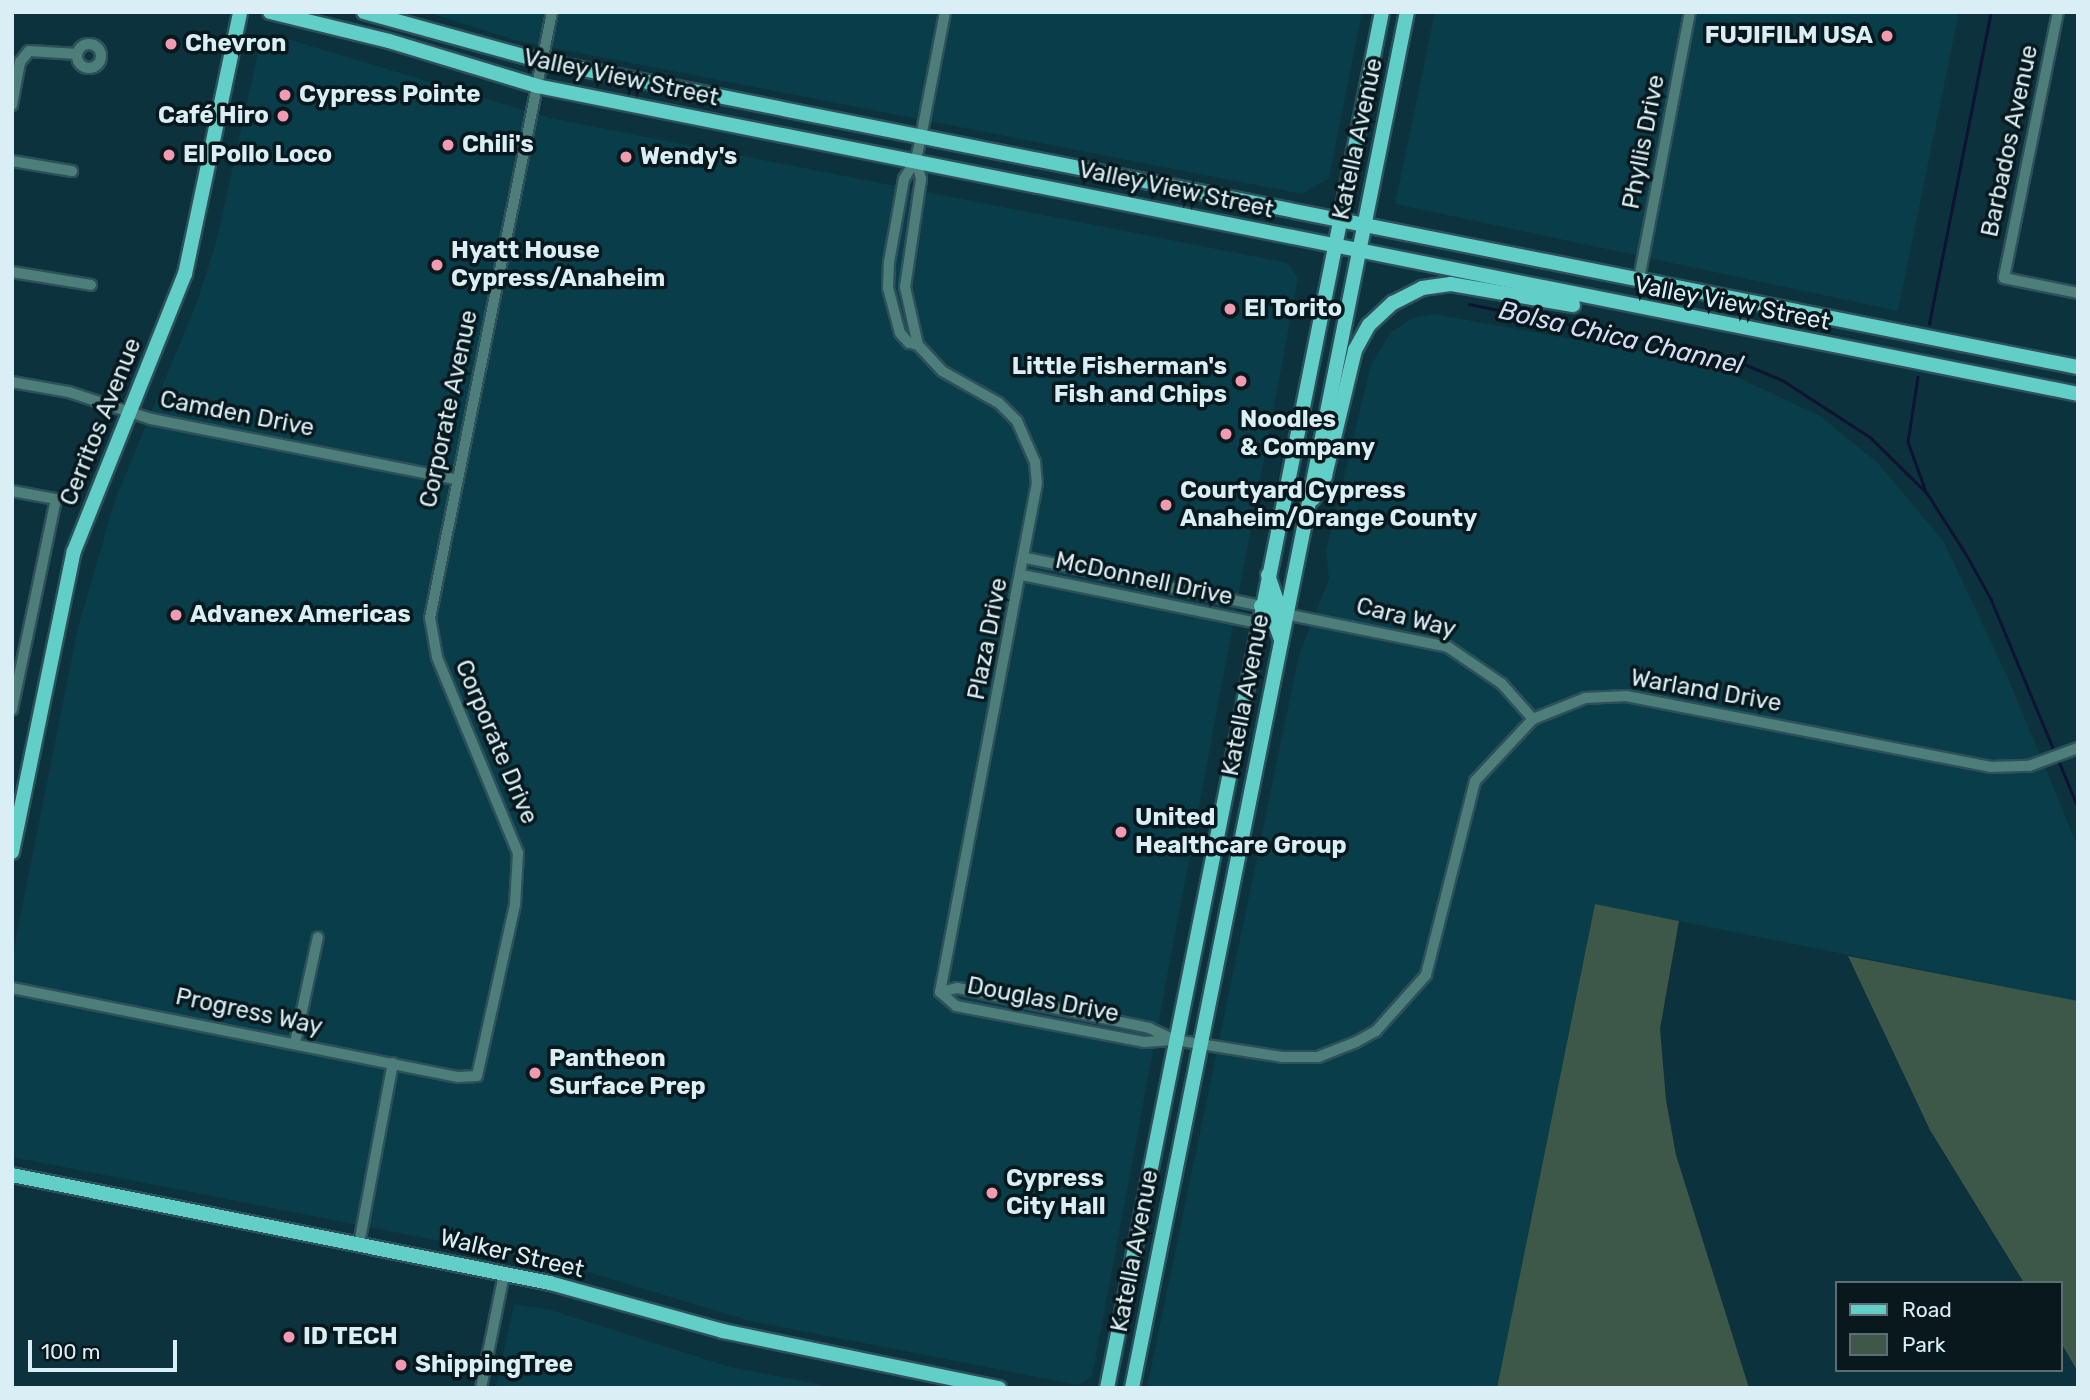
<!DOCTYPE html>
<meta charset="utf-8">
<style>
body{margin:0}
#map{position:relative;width:2090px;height:1400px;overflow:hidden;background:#0c323d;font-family:Rubik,sans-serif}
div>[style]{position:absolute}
.built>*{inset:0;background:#083d49}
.green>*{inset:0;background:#3d5749}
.stream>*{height:2.5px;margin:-1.25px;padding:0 1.25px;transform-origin:1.25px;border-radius:1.25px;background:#101231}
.roads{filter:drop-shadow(2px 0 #2d505a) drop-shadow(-2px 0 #2d505a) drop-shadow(0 2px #2d505a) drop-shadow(0 -2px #2d505a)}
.minor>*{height:10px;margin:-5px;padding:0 5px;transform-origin:5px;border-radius:5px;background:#4d7e7a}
.minor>.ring{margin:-5px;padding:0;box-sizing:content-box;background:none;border:10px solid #4d7e7a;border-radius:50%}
.major>*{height:14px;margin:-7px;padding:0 7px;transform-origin:7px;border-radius:7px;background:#61cfc8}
.dots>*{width:19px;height:19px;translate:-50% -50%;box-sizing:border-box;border:4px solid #08181c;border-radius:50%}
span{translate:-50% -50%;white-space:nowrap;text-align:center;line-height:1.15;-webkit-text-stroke:7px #08181c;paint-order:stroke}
.poi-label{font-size:24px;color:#daeff5;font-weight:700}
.right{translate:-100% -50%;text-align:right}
.left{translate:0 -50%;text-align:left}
.street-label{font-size:24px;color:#daeff5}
.water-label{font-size:26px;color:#d6dcf5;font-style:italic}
.frame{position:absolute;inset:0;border:14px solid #daeff5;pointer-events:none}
.legend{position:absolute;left:1835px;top:1281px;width:228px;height:91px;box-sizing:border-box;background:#08181c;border:2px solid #5c6e73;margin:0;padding:9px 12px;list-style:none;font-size:21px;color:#daeff5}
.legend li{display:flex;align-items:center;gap:14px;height:35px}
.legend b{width:35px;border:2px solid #5c6e73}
.scale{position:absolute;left:28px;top:1340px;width:149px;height:32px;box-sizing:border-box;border:4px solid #daeff5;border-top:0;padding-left:9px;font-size:21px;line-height:24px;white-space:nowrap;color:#daeff5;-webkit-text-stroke:5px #08181c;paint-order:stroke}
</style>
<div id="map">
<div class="built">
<div style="clip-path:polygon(426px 12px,1362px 12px,1329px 178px,1302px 194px,518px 41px)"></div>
<div style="clip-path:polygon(1435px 12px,1959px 12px,1898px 311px,1395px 204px)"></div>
<div style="clip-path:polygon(274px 35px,550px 118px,1288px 263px,1298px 278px,1092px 1377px,1078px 1385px,750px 1321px,568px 1266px,12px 1157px,12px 958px,78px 628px,115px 500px,197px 302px,217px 239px,261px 39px)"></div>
<div style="clip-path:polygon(1434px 314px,1709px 364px,1820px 416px,1878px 463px,1944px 542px,2008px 678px,2078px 847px,2078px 1001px,1595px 904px,1497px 1388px,1147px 1388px,1299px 655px,1329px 579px,1326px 550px,1371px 365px,1391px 332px,1413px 318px)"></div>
<div style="clip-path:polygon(514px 1304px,551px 1310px,730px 1367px,839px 1388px,496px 1388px)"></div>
</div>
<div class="green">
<div style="clip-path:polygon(1595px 904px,1679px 921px,1660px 1029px,1666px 1100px,1676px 1155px,1749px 1388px,1497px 1388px)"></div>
<div style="clip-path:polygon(1848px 956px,2078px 1001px,2078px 1372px,2060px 1341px,2060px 1283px,2024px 1283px,1930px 1130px)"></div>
</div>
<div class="stream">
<div style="left:1469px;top:304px;width:243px;rotate:11.4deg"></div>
<div style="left:1707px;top:352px;width:39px;rotate:18deg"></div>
<div style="left:1744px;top:364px;width:43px;rotate:23deg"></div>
<div style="left:1784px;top:381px;width:103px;rotate:33.1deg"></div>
<div style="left:1870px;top:437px;width:80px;rotate:44.5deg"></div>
<div style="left:1927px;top:493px;width:72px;rotate:57.4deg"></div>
<div style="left:1966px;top:554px;width:51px;rotate:60.9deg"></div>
<div style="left:1991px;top:599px;width:167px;rotate:67.4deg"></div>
<div style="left:1929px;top:324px;width:318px;rotate:-78.8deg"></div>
<div style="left:1918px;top:377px;width:66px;rotate:98.7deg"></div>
<div style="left:1908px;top:442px;width:50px;rotate:70.1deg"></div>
<div style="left:2058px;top:759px;width:52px;rotate:67.4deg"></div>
</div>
<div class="roads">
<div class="minor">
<div style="left:2058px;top:12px;width:271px;rotate:101.5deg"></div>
<div style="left:2004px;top:278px;width:76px;rotate:11.5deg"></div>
<div class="ring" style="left:77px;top:44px;width:14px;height:14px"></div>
<div style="left:12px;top:105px;width:44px;rotate:-79.5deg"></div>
<div style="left:20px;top:62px;width:14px;rotate:-51deg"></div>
<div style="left:29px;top:51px;width:48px;rotate:3.6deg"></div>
<div style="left:916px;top:159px;width:21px;rotate:76deg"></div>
<div style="left:921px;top:179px;width:109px;rotate:98.4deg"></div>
<div style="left:905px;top:287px;width:59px;rotate:77.4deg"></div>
<div style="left:918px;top:345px;width:35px;rotate:47deg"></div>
<div style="left:942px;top:371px;width:65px;rotate:29.3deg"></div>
<div style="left:999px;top:403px;width:25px;rotate:45deg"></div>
<div style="left:1017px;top:421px;width:45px;rotate:66.3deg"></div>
<div style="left:1035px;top:462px;width:21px;rotate:85deg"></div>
<div style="left:1037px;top:483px;width:518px;rotate:100.79deg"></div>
<div style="left:12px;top:161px;width:61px;rotate:9.5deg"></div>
<div style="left:12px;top:272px;width:80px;rotate:9.3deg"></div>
<div style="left:1639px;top:279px;width:272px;rotate:-79.2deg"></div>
<div style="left:918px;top:345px;width:9px;rotate:-167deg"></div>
<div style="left:909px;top:343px;width:13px;rotate:-132deg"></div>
<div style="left:900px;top:333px;width:47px;rotate:-104.9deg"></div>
<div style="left:888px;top:288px;width:26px;rotate:-88deg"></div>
<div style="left:889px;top:262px;width:84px;rotate:-79.8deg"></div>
<div style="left:904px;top:179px;width:23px;rotate:-59deg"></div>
<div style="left:916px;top:159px;width:23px;rotate:-77deg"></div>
<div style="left:921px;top:137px;width:127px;rotate:-79.1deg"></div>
<div style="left:12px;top:382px;width:58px;rotate:10deg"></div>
<div style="left:69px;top:392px;width:86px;rotate:18.2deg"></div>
<div style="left:151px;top:419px;width:310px;rotate:11.2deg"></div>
<div style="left:12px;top:491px;width:45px;rotate:10.3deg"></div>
<div style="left:56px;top:499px;width:215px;rotate:101.8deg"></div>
<div style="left:1026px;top:558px;width:240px;rotate:11.5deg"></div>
<div style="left:1022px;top:575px;width:241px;rotate:11.5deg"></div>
<div style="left:1285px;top:614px;width:166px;rotate:11.4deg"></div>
<div style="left:1448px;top:647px;width:65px;rotate:34.4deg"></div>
<div style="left:1502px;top:684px;width:47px;rotate:48.5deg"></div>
<div style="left:12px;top:988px;width:455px;rotate:11.3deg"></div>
<div style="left:458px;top:1077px;width:19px;rotate:-3deg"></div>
<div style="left:477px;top:1076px;width:175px;rotate:-77.5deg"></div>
<div style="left:515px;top:905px;width:52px;rotate:-86.7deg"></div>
<div style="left:518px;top:853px;width:212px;rotate:-112.5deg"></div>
<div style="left:437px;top:657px;width:40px;rotate:-100deg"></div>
<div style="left:430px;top:618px;width:618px;rotate:-78.62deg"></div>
<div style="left:940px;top:992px;width:18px;rotate:-13deg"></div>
<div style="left:958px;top:988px;width:195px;rotate:11.8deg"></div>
<div style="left:1149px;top:1028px;width:29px;rotate:25deg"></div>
<div style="left:1175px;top:1040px;width:108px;rotate:9deg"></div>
<div style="left:1282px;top:1057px;width:36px"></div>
<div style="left:1318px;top:1057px;width:41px;rotate:-21.5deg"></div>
<div style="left:1356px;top:1042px;width:23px;rotate:-29deg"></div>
<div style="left:1376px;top:1031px;width:75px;rotate:-48.2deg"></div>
<div style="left:1426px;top:975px;width:200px;rotate:-75.8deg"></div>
<div style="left:1475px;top:781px;width:85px;rotate:-46.9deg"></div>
<div style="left:1533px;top:719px;width:56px;rotate:-22deg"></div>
<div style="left:1585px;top:698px;width:41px;rotate:-2.8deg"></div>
<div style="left:1626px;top:696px;width:372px;rotate:11deg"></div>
<div style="left:1991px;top:767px;width:38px;rotate:-2deg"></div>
<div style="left:2029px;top:766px;width:52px;rotate:-20.2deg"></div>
<div style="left:940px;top:992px;width:21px;rotate:41deg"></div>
<div style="left:956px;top:1006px;width:191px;rotate:10.8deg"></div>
<div style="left:1144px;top:1042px;width:29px;rotate:-4deg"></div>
<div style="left:295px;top:1043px;width:108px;rotate:-77.8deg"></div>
<div style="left:359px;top:1244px;width:184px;rotate:-79.4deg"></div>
<div style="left:481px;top:1388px;width:116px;rotate:-78.6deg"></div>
</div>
<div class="major">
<div style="left:270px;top:12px;width:122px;rotate:13.7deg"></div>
<div style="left:389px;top:41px;width:155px;rotate:16.9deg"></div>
<div style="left:537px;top:86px;width:1571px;rotate:11.3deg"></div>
<div style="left:364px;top:12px;width:185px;rotate:15.4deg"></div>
<div style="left:542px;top:61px;width:1566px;rotate:11.27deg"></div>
<div style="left:1313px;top:499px;width:26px;rotate:-62deg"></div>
<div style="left:1325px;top:476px;width:130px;rotate:-76.6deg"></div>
<div style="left:1355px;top:350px;width:29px;rotate:-61deg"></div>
<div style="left:1369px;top:325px;width:33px;rotate:-43deg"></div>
<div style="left:1393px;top:303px;width:33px;rotate:-27deg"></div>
<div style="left:1422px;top:288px;width:29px;rotate:-8deg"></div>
<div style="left:1451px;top:284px;width:124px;rotate:9.8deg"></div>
<div style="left:1268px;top:575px;width:34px;rotate:71deg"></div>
<div style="left:1279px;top:607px;width:9px;rotate:49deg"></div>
<div style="left:1261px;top:606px;width:12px;rotate:31deg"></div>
<div style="left:1271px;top:612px;width:29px;rotate:70deg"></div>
<div style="left:12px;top:852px;width:307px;rotate:-78.4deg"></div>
<div style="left:74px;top:551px;width:298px;rotate:-68.2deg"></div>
<div style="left:185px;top:274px;width:268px;rotate:-78.1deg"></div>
<div style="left:12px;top:1175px;width:549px;rotate:11.35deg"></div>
<div style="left:550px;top:1283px;width:180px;rotate:15.5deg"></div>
<div style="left:723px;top:1331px;width:282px;rotate:11.7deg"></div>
<div style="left:1107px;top:1388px;width:1403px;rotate:-78.7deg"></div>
<div style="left:1132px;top:1388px;width:1403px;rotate:-78.7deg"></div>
</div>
</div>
<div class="dots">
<div style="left:1887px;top:36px;background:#f29ab0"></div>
<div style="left:171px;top:44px;background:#f29ab0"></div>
<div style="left:285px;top:95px;background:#f29ab0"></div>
<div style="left:283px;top:116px;background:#f29ab0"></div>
<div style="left:448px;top:145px;background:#f29ab0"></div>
<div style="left:169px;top:155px;background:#f29ab0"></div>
<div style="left:626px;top:157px;background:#f29ab0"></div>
<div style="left:437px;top:265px;background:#f29ab0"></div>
<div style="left:1230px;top:309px;background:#f29ab0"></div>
<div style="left:1241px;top:381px;background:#f29ab0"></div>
<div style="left:1226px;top:434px;background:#f29ab0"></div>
<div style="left:1166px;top:505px;background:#f29ab0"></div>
<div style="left:176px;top:615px;background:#f29ab0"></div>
<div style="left:1121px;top:832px;background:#f29ab0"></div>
<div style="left:535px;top:1073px;background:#f29ab0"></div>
<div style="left:992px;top:1193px;background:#f29ab0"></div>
<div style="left:289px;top:1337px;background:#f29ab0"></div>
<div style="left:401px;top:1365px;background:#f29ab0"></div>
</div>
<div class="poi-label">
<span class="right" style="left:1873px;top:36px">FUJIFILM USA</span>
<span class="left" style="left:185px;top:44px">Chevron</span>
<span class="left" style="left:299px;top:95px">Cypress Pointe</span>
<span class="right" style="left:269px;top:116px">Café Hiro</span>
<span class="left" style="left:462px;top:145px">Chili's</span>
<span class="left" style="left:183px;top:155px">El Pollo Loco</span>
<span class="left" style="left:640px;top:157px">Wendy's</span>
<span class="left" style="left:451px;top:265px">Hyatt House<br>Cypress/Anaheim</span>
<span class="left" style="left:1244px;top:309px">El Torito</span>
<span class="right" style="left:1227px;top:381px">Little Fisherman's<br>Fish and Chips</span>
<span class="left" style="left:1240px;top:434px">Noodles<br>&amp; Company</span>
<span class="left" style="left:1180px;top:505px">Courtyard Cypress<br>Anaheim/Orange County</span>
<span class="left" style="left:190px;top:615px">Advanex Americas</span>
<span class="left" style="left:1135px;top:832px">United<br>Healthcare Group</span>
<span class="left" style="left:549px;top:1073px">Pantheon<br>Surface Prep</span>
<span class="left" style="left:1006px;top:1193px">Cypress<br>City Hall</span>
<span class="left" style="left:303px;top:1337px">ID TECH</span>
<span class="left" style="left:415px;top:1365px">ShippingTree</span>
</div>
<div class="street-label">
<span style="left:621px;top:78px;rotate:12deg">Valley View Street</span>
<span style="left:1358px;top:139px;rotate:-78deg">Katella Avenue</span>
<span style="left:2010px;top:141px;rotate:-78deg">Barbados Avenue</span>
<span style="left:1644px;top:142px;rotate:-79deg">Phyllis Drive</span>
<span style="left:1176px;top:190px;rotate:12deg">Valley View Street</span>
<span style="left:1732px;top:304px;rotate:11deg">Valley View Street</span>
<span style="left:449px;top:409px;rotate:-78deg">Corporate Avenue</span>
<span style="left:237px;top:414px;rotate:11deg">Camden Drive</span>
<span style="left:101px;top:422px;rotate:-68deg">Cerritos Avenue</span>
<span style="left:1144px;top:579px;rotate:12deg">McDonnell Drive</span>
<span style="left:1406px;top:618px;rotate:14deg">Cara Way</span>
<span style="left:988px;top:639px;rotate:-79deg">Plaza Drive</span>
<span style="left:1706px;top:691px;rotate:10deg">Warland Drive</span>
<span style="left:1246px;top:695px;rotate:-79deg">Katella Avenue</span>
<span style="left:496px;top:742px;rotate:67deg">Corporate Drive</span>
<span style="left:1043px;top:1000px;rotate:11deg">Douglas Drive</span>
<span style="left:249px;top:1012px;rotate:12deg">Progress Way</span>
<span style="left:1135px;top:1251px;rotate:-79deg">Katella Avenue</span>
<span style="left:512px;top:1254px;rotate:13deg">Walker Street</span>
</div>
<div class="water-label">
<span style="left:1621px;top:338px;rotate:13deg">Bolsa Chica Channel</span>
</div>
<div class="frame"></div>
<ul class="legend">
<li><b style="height:9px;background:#61cfc8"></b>Road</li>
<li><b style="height:19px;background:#3d5749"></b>Park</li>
</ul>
<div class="scale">100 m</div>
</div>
